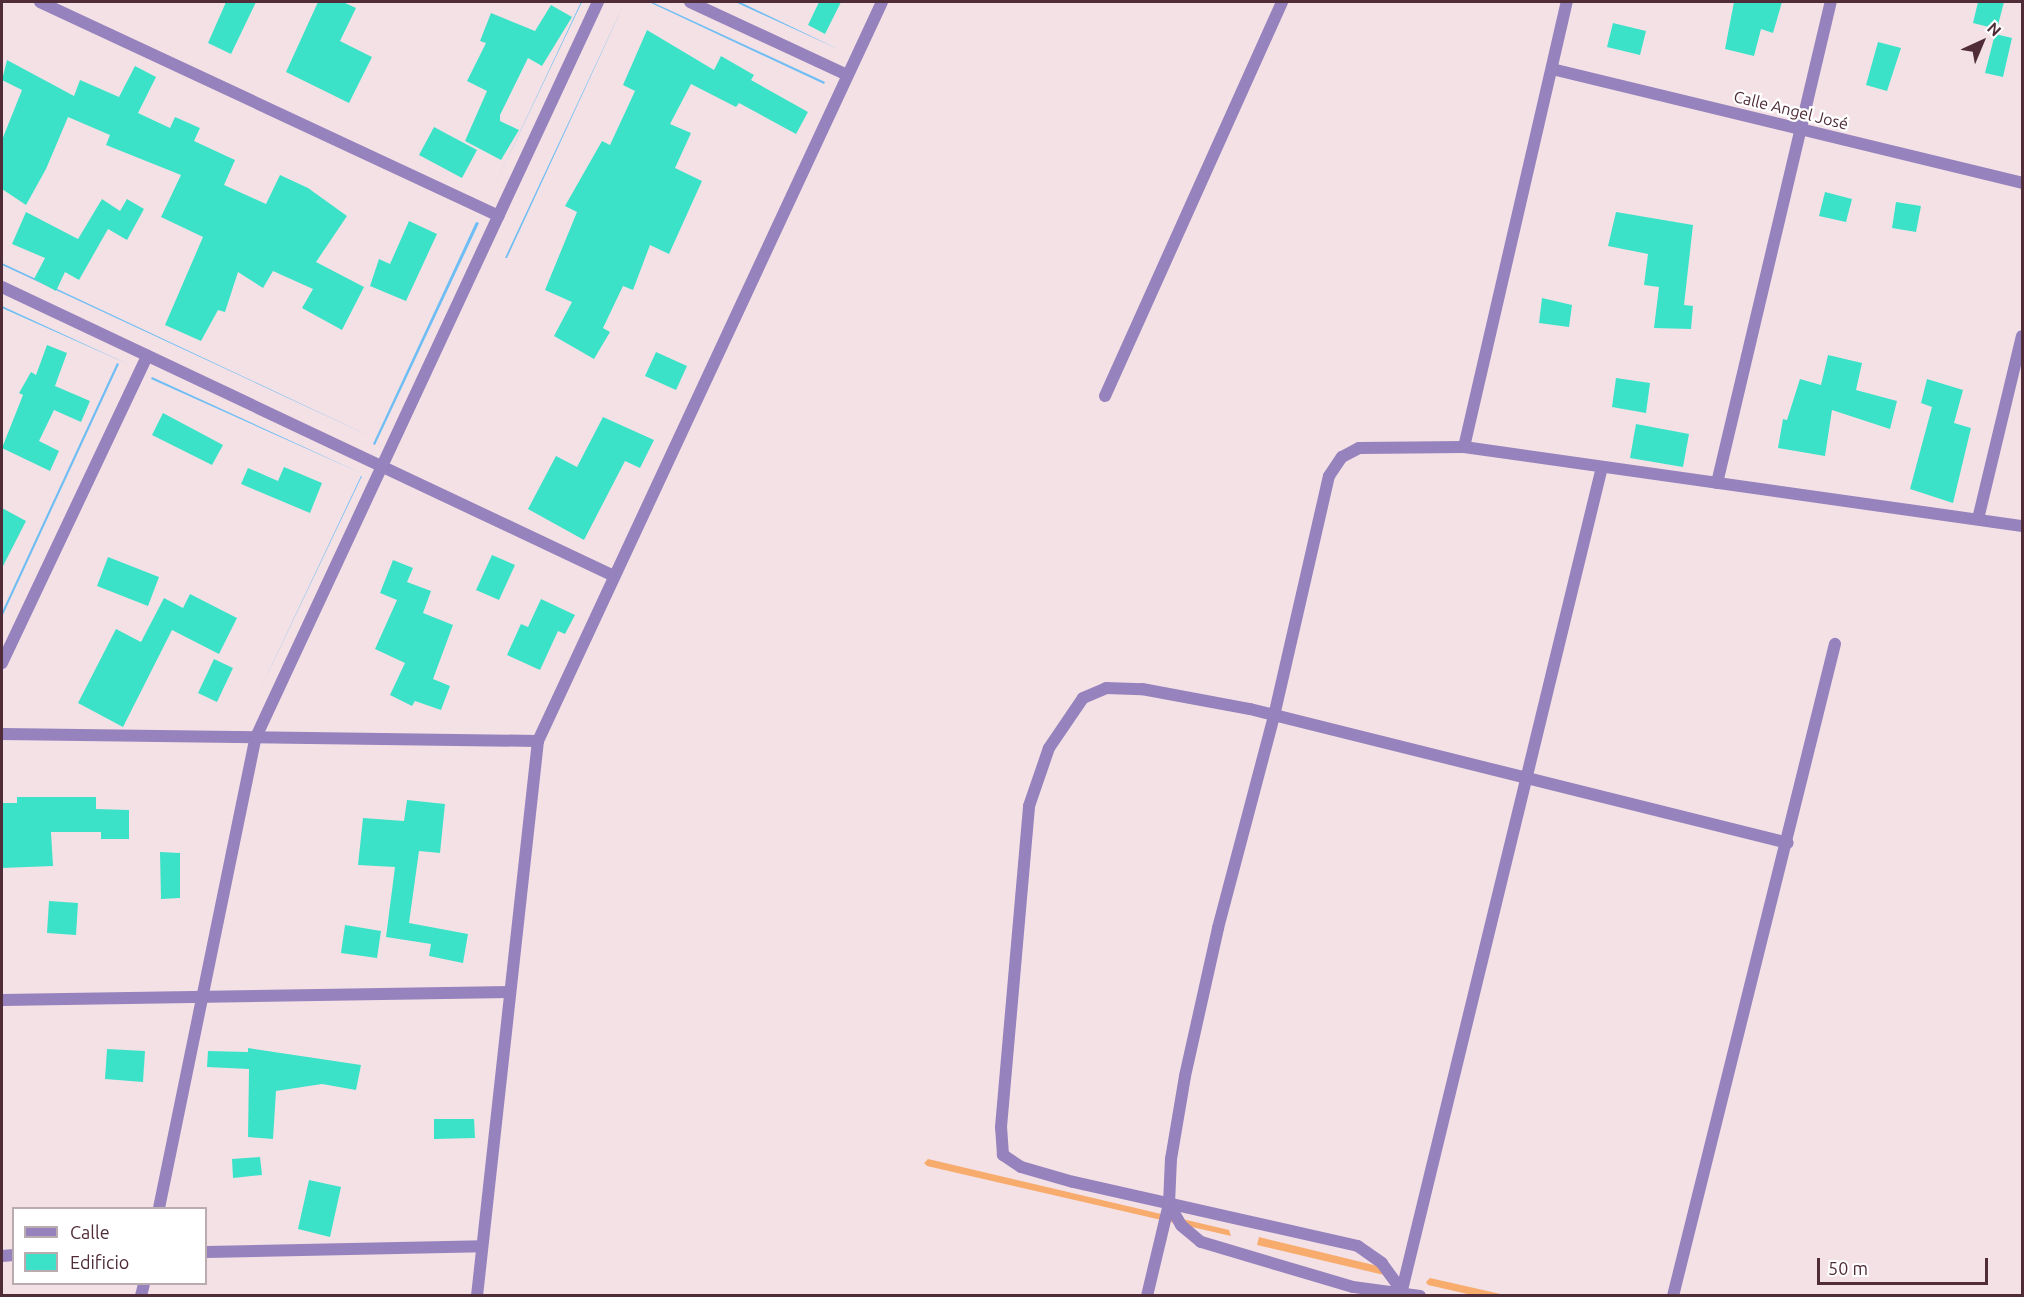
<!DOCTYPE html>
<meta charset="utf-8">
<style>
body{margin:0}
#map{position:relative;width:2024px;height:1297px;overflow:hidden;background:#f4e1e6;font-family:Ubuntu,sans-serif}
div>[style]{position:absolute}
.green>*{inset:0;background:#f7ac6d}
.water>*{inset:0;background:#6fbef3}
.building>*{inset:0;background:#3ce2c8}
.street>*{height:12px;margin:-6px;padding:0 6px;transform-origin:6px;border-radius:6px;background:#9682bc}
span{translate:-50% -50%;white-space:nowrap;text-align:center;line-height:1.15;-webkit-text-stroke:4.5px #fff;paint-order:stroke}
.street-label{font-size:16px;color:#4f2c37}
.frame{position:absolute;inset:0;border:3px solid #4f2c37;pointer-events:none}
.legend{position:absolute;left:12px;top:1207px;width:195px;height:78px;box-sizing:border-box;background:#fff;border:2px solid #b9abaf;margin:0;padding:8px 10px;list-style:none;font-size:18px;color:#4f2c37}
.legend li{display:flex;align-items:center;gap:12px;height:30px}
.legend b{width:30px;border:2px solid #b9abaf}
.north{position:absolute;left:1952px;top:12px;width:60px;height:60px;-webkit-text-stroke:4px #fff;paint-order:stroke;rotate:44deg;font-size:16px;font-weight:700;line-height:24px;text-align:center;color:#4f2c37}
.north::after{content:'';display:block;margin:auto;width:21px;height:27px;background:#4f2c37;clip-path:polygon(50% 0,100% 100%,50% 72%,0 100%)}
.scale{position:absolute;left:1817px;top:1258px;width:171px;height:27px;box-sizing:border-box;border:3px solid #4f2c37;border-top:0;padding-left:8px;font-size:18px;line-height:21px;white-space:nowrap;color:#4f2c37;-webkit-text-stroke:4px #fff;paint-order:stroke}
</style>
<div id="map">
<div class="green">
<div style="clip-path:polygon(928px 1159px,1229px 1230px,1231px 1236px,927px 1166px,924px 1163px)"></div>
<div style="clip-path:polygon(1259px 1237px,1386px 1268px,1384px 1275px,1257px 1245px)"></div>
<div style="clip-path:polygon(1430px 1278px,1505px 1295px,1472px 1295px,1428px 1285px,1426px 1282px)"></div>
</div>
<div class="water">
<div style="clip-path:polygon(581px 2px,582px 2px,491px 193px)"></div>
<div style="clip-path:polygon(625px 2px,507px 258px,505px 258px)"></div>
<div style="clip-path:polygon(649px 2px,652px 2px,825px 82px,824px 84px)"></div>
<div style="clip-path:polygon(735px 2px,740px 2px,840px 50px)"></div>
<div style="clip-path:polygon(476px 222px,479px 223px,375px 445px,373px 444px)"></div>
<div style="clip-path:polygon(2px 263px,374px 438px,2px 265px)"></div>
<div style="clip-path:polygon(2px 306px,130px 365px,2px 308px)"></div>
<div style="clip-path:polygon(117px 363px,119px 364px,2px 617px,2px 612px)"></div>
<div style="clip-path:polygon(152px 377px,363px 474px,151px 379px)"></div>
<div style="clip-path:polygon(361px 476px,362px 476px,258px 694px)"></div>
</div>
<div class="building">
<div style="clip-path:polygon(226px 2px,256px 2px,231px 54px,208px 43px)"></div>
<div style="clip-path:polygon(318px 2px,343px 2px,356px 8px,340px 41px,372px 57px,349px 103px,286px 72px)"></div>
<div style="clip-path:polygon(819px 2px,841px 2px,825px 34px,808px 25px)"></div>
<div style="clip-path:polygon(1734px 2px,1782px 2px,1773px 33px,1761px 29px,1754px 56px,1725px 49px)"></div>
<div style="clip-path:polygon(1978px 2px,2004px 2px,1997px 29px,1973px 23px)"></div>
<div style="clip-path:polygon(551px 5px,572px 17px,542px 66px,528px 58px,500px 115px,500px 121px,519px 130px,501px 160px,465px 141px,487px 91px,467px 81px,486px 43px,480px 41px,491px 13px,535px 31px)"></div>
<div style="clip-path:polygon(1613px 23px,1646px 31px,1640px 55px,1607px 47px)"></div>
<div style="clip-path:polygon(647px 30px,714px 70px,721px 56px,754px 75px,751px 80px,808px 112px,796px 134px,739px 103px,736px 107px,691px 84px,670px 124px,691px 133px,675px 168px,702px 181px,669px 254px,650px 245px,633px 290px,623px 286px,603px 328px,610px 332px,594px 359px,554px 336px,572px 302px,545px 290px,577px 212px,565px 206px,602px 141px,610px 145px,635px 91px,623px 85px)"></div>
<div style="clip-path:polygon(1995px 34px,2012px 38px,2003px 77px,1985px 73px)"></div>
<div style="clip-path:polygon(1878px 42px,1901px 48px,1887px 91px,1866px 85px)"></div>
<div style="clip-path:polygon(7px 60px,74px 96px,80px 80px,119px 97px,135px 66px,156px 77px,138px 113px,170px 128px,175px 117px,200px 128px,194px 141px,235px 160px,224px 185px,266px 204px,280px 175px,308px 188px,347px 216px,316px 262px,364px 287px,342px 330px,302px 308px,313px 289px,273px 271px,263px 288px,238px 272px,225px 312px,218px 310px,201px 341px,165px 325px,203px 237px,161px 217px,181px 175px,106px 145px,110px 135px,68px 117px,46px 169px,26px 205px,2px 189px,2px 140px,22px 90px,2px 80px)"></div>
<div style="clip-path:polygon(434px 127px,477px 150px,462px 178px,419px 155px)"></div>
<div style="clip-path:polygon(1825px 192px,1852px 199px,1846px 222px,1819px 216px)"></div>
<div style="clip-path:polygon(102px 199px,120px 211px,127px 199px,144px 209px,127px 240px,108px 229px,79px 280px,65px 272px,56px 291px,34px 279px,45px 258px,12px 244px,26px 212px,78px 239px)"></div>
<div style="clip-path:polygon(1896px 202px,1921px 206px,1916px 232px,1892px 228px)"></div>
<div style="clip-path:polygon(1616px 212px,1693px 225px,1684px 305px,1693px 306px,1691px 329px,1654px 328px,1659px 287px,1644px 285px,1648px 254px,1608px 246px)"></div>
<div style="clip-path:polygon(409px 221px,437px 234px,406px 301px,370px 286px,379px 259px,390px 264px)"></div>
<div style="clip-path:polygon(1542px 298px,1572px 305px,1569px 327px,1539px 323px)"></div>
<div style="clip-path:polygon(47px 345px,67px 353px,55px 386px,90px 401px,81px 422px,54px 410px,39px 441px,59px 451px,50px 471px,2px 448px,23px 395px,19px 393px,31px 372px,36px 375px)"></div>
<div style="clip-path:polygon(656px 352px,687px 366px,676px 390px,645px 376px)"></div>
<div style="clip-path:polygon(1828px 355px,1862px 363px,1856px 390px,1897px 401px,1890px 429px,1832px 410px,1825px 456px,1778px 448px,1783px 419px,1787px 420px,1800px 379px,1821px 385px)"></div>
<div style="clip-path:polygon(1616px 378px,1650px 383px,1646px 413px,1612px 407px)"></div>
<div style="clip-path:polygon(1927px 379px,1963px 390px,1954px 423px,1971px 428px,1953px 503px,1910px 489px,1932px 407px,1921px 403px)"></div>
<div style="clip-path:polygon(163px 413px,223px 445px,212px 465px,152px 435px)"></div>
<div style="clip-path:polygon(603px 417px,654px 440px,640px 468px,625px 461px,584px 540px,528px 509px,556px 456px,577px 467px)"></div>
<div style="clip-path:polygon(1636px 424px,1689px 434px,1683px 467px,1630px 458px)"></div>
<div style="clip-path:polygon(284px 467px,322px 483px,310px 513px,241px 484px,248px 468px,278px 481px)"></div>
<div style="clip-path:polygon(2px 508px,26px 521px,2px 568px)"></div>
<div style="clip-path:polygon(492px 555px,515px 565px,499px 600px,476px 590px)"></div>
<div style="clip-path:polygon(108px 557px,159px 577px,148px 606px,97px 586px)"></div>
<div style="clip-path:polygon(393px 560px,413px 568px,407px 582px,431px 591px,423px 613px,453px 625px,433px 679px,450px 686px,441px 710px,415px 701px,412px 706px,390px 695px,405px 663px,375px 649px,397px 600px,380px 593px)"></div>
<div style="clip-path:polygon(190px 594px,237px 618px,219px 654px,172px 630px,123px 727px,78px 703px,116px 629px,141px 642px,164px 598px,183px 608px)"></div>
<div style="clip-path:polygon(541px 599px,575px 615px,565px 634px,558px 631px,540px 670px,507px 655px,521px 624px,528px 627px)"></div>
<div style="clip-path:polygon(214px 659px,233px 668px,217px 702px,198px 693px)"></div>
<div style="clip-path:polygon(17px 797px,96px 797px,96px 809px,129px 810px,129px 839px,101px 839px,101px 832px,51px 832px,53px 866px,2px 868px,2px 803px,17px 803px)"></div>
<div style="clip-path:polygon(407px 800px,445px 804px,440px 853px,419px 851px,409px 923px,468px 934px,463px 963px,429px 956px,431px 944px,386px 937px,395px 867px,358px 865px,363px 818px,404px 821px)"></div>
<div style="clip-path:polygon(160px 852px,180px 853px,180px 898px,161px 899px)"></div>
<div style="clip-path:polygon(49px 901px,78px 903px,76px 935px,47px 933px)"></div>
<div style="clip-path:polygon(345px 925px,381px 931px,377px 958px,341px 953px)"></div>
<div style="clip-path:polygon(248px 1048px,361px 1065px,356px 1090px,322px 1084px,276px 1091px,273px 1139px,248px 1137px,249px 1069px,207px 1067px,208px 1051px,248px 1052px)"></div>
<div style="clip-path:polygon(107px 1049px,145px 1051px,143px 1082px,105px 1079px)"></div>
<div style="clip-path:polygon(434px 1119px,474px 1119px,475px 1138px,434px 1139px)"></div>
<div style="clip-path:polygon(260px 1157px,262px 1175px,233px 1178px,232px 1159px)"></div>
<div style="clip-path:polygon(309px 1180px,341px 1187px,330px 1237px,298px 1229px)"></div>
</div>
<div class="street">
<div style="left:40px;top:2px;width:506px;rotate:25deg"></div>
<div style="left:690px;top:2px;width:173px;rotate:24.9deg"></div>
<div style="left:1552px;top:69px;width:484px;rotate:13.6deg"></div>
<div style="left:2px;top:287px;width:677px;rotate:25.28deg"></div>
<div style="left:1105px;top:396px;width:432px;rotate:-65.8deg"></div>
<div style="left:1464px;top:447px;width:457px;rotate:-77deg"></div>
<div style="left:1717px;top:483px;width:494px;rotate:-76.7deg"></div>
<div style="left:1978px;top:519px;width:188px;rotate:-76.5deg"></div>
<div style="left:2px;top:663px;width:340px;rotate:-64.7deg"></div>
<div style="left:2px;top:734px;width:536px;rotate:0.75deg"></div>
<div style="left:2px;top:1000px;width:508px;rotate:-0.9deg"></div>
<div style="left:159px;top:1208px;width:481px;rotate:-78.4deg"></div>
<div style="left:256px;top:737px;width:811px;rotate:-65.05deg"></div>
<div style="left:206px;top:1252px;width:276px;rotate:-1.2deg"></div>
<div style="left:2px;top:1256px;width:12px;rotate:-5deg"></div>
<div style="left:1402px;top:1291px;width:34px;rotate:-126deg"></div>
<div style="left:1382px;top:1263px;width:29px;rotate:-145deg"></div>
<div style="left:1358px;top:1246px;width:292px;rotate:-167.3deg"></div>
<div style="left:1073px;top:1182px;width:54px;rotate:-163.9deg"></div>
<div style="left:1021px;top:1167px;width:22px;rotate:-146deg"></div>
<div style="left:1003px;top:1155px;width:28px;rotate:-94deg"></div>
<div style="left:1001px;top:1127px;width:322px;rotate:-85deg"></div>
<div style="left:1029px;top:806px;width:61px;rotate:-71deg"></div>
<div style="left:1049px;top:748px;width:60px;rotate:-55.8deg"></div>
<div style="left:1083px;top:698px;width:25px;rotate:-23deg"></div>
<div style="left:1106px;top:688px;width:36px;rotate:2deg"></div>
<div style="left:1142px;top:689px;width:110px;rotate:10.5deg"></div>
<div style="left:1250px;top:709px;width:554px;rotate:13.99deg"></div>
<div style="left:1401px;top:1294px;width:851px;rotate:-76.34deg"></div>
<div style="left:141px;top:1296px;width:12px;rotate:-76deg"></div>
<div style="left:477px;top:1296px;width:558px;rotate:-83.73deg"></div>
<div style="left:538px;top:741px;width:815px;rotate:-65.04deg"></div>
<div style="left:1147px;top:1296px;width:95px;rotate:-76.6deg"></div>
<div style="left:1420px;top:1296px;width:68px;rotate:-172.3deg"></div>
<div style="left:1353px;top:1287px;width:159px;rotate:-163.5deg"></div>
<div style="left:1201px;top:1242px;width:26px;rotate:-140deg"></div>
<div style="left:1181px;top:1225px;width:24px;rotate:-120deg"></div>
<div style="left:1169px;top:1204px;width:45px;rotate:-87.5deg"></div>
<div style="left:1171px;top:1159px;width:84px;rotate:-80.4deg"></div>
<div style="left:1185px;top:1076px;width:152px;rotate:-77.4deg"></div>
<div style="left:1218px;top:928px;width:219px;rotate:-75.2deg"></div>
<div style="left:1274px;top:716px;width:246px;rotate:-77.1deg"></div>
<div style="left:1329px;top:476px;width:23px;rotate:-56deg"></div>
<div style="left:1342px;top:457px;width:19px;rotate:-28deg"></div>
<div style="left:1359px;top:448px;width:105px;rotate:-0.5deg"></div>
<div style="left:1464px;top:447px;width:564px;rotate:8.06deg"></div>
<div style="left:1673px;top:1296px;width:672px;rotate:-76.05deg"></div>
</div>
<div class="street-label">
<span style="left:1791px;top:110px;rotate:14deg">Calle Angel José</span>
</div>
<div class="frame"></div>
<ul class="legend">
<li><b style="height:8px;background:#9682bc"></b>Calle</li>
<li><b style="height:16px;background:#3ce2c8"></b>Edificio</li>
</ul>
<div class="north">N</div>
<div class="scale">50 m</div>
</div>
